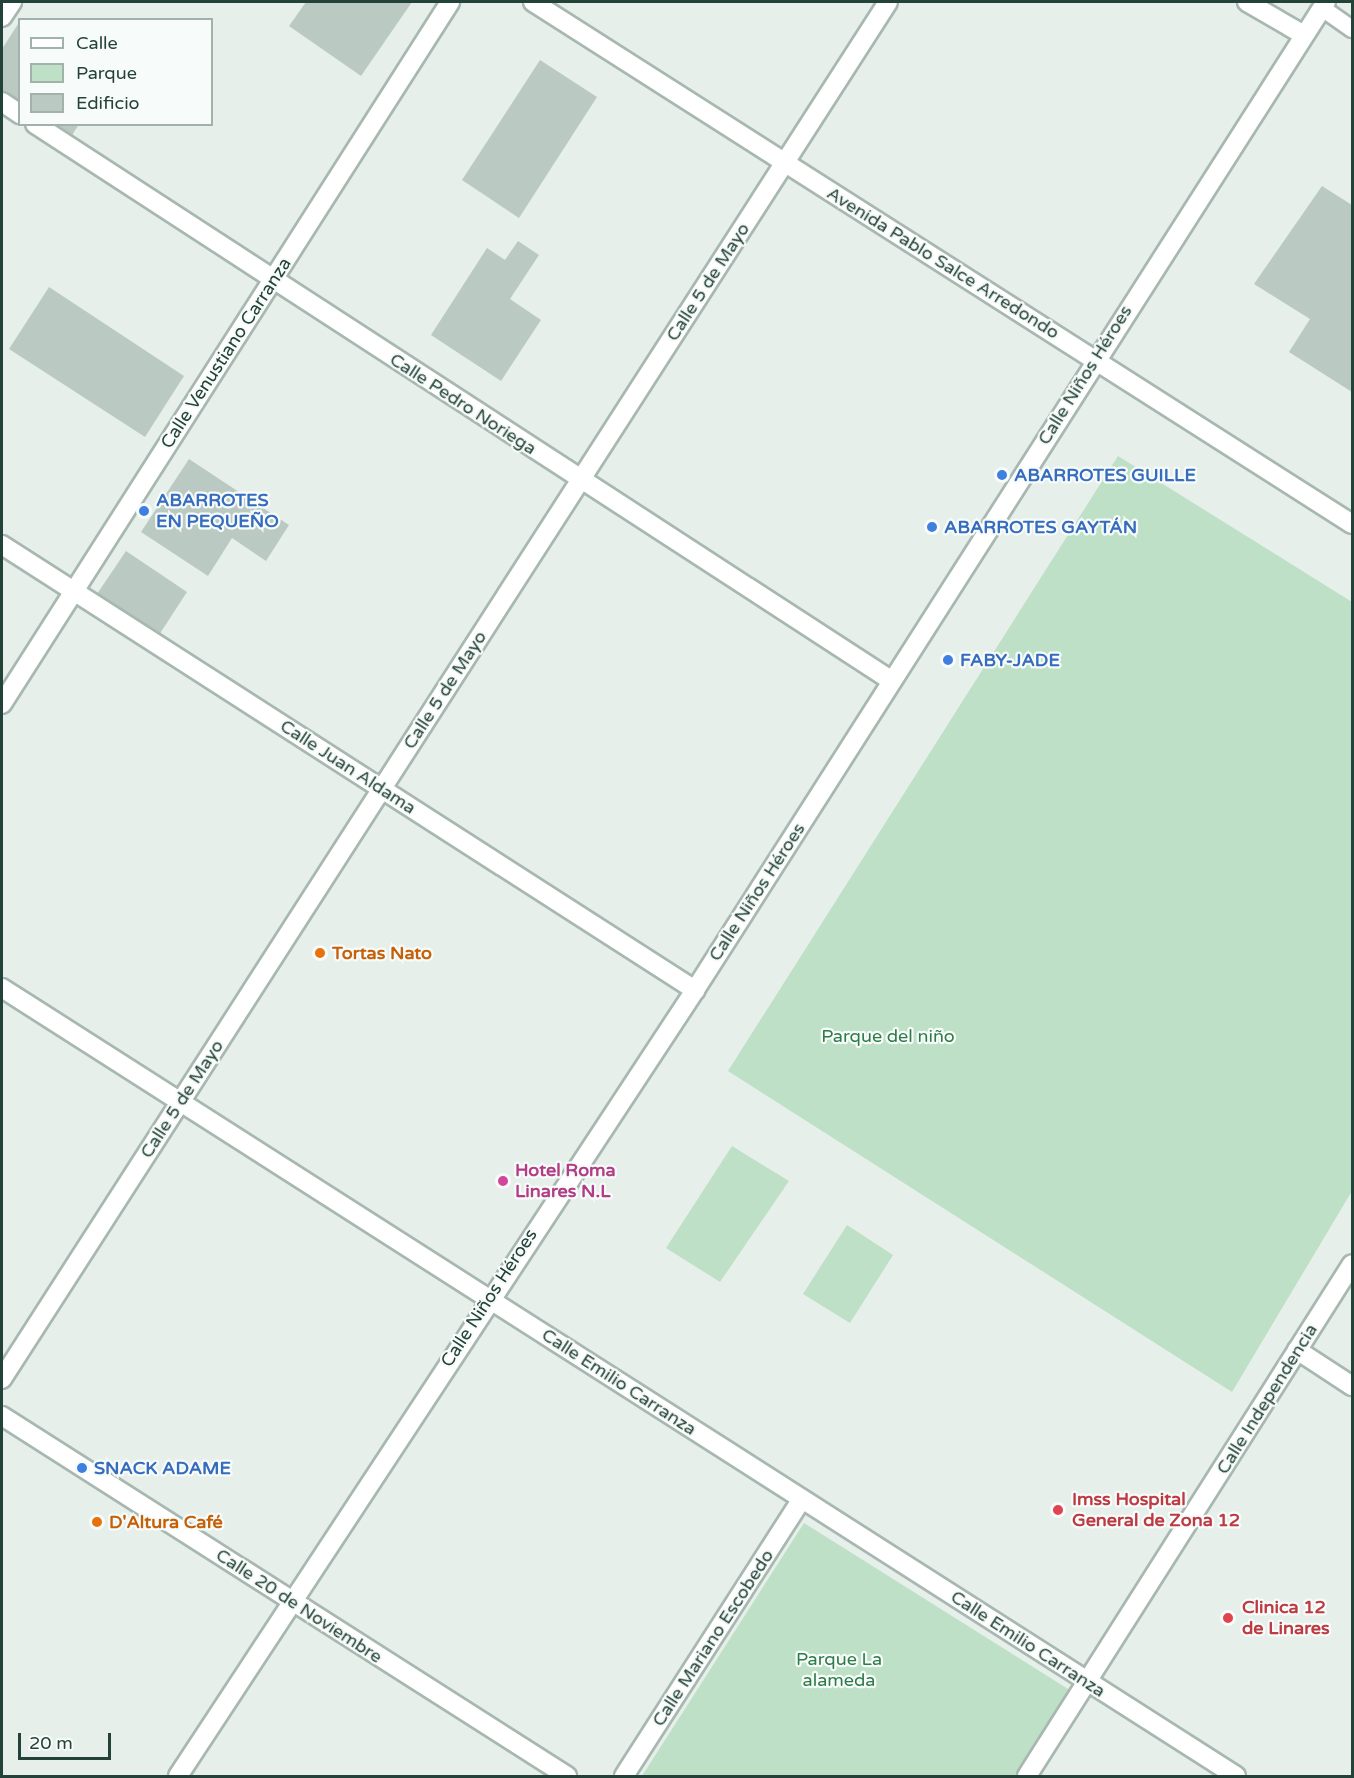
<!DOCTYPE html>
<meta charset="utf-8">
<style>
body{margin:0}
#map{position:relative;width:1354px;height:1778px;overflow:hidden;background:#e6efea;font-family:"Varela Round",sans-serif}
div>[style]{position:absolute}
.green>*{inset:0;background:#bee0c6}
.building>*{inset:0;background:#bacac3}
.roads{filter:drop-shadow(2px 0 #a8b8b1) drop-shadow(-2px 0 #a8b8b1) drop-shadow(0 2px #a8b8b1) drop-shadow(0 -2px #a8b8b1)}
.service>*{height:16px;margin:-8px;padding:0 8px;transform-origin:8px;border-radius:8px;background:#fff}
.minor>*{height:18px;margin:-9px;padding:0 9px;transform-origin:9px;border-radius:9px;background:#fff}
.dots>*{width:16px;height:16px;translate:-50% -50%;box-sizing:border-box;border:3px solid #f7fbf9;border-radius:50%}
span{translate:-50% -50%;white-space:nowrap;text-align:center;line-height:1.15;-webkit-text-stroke:4.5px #f7fbf9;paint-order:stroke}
.street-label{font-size:18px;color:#234239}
.shop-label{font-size:18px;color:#366cbe;font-weight:700}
.left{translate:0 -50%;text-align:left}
.food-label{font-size:18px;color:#c56008;font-weight:700}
.park-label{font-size:18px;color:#2c7b48}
.hotel-label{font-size:18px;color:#b23c85;font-weight:700}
.health-label{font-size:18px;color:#be3a42;font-weight:700}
.frame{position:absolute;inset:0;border:3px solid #234239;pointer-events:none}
.legend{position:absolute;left:18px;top:18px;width:195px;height:108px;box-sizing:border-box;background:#f7fbf9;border:2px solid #a2b1ac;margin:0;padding:8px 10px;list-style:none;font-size:18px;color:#234239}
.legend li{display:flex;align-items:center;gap:12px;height:30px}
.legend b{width:30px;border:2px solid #a2b1ac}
.scale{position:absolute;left:18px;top:1733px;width:93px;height:27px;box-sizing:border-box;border:3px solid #234239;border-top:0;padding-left:8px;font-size:18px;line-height:21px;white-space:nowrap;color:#234239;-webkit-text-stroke:4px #f7fbf9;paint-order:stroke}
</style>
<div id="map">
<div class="green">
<div style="clip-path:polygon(1118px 456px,1352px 602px,1352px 1191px,1232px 1392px,728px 1071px)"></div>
<div style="clip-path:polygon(732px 1146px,789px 1181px,720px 1282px,666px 1248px)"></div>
<div style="clip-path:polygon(847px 1225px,893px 1255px,850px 1323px,803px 1294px)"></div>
<div style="clip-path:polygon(804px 1523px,1076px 1694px,1024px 1776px,642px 1776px)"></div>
</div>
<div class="building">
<div style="clip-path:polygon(306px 2px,412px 2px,361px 76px,289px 26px)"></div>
<div style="clip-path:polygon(20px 21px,20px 103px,2px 91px,2px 49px)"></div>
<div style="clip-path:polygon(540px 60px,597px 97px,519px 218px,462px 180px)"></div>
<div style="clip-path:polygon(53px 124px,79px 124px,71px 137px)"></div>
<div style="clip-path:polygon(1322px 186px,1352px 205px,1352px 392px,1289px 352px,1310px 319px,1254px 284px)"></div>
<div style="clip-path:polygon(518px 241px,539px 255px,510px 299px,541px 320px,501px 381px,431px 335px,487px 248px,505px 260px)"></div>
<div style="clip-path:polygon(49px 287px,184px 376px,145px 437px,9px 349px)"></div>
<div style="clip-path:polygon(189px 459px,289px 525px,266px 561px,232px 538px,208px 576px,141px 532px)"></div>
<div style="clip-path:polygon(126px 551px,187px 592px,157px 638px,95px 597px)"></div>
</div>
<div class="roads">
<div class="service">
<div style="left:1322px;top:8px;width:37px;rotate:35deg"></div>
</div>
<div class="minor">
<div style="left:533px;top:2px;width:971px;rotate:32.51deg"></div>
<div style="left:1247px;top:2px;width:66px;rotate:30.1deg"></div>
<div style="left:2px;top:17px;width:18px;rotate:-56deg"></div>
<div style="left:2px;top:102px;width:22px;rotate:34deg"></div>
<div style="left:35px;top:124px;width:1022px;rotate:33.02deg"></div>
<div style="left:2px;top:545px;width:824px;rotate:32.71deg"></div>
<div style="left:2px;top:704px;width:833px;rotate:-57.45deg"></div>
<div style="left:2px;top:988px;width:1464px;rotate:32.56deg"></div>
<div style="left:1297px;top:1350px;width:66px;rotate:33.2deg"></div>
<div style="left:2px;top:1379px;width:1637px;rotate:-57.24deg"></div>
<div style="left:2px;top:1416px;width:670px;rotate:32.5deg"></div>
<div style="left:178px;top:1776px;width:941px;rotate:-56.66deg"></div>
<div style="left:695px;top:990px;width:1172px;rotate:-57.44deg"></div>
<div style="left:624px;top:1776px;width:329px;rotate:-57.3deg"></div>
<div style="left:1027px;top:1776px;width:606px;rotate:-57.59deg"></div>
</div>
</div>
<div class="dots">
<div style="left:1002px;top:475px;background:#3f7fe0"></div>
<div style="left:144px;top:511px;background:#3f7fe0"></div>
<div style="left:932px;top:527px;background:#3f7fe0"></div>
<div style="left:948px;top:660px;background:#3f7fe0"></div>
<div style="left:320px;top:953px;background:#e8710a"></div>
<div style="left:503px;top:1181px;background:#d1479c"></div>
<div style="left:82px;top:1468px;background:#3f7fe0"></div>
<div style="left:1058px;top:1510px;background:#e0444e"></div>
<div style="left:97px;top:1522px;background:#e8710a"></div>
<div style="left:1228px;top:1618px;background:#e0444e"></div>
</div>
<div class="street-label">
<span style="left:943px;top:263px;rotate:32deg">Avenida Pablo Salce Arredondo</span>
<span style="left:708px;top:282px;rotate:-57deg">Calle 5 de Mayo</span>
<span style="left:226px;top:353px;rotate:-57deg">Calle Venustiano Carranza</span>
<span style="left:1085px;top:375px;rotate:-58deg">Calle Niños Héroes</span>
<span style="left:463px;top:404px;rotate:33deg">Calle Pedro Noriega</span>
<span style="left:445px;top:690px;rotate:-57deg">Calle 5 de Mayo</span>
<span style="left:348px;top:767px;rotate:33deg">Calle Juan Aldama</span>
<span style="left:757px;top:892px;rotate:-57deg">Calle Niños Héroes</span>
<span style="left:182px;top:1099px;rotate:-57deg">Calle 5 de Mayo</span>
<span style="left:489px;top:1298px;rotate:-57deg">Calle Niños Héroes</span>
<span style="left:619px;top:1382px;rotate:33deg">Calle Emilio Carranza</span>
<span style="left:1267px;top:1399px;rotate:-58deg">Calle Independencia</span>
<span style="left:299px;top:1606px;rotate:33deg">Calle 20 de Noviembre</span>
<span style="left:713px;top:1638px;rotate:-57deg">Calle Mariano Escobedo</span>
<span style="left:1028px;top:1644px;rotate:33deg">Calle Emilio Carranza</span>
</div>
<div class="shop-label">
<span class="left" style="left:1014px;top:475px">ABARROTES GUILLE</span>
<span class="left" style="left:156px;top:511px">ABARROTES<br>EN PEQUEÑO</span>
<span class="left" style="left:944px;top:527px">ABARROTES GAYTÁN</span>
<span class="left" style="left:960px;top:660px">FABY-JADE</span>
<span class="left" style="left:94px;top:1468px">SNACK ADAME</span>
</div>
<div class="food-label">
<span class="left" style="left:332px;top:953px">Tortas Nato</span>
<span class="left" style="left:109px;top:1522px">D'Altura Café</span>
</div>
<div class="park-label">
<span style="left:888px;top:1036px">Parque del niño</span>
<span style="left:839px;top:1670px">Parque La<br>alameda</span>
</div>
<div class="hotel-label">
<span class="left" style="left:515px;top:1181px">Hotel Roma<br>Linares N.L</span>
</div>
<div class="health-label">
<span class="left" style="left:1072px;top:1510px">Imss Hospital<br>General de Zona 12</span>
<span class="left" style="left:1242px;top:1618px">Clinica 12<br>de Linares</span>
</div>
<div class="frame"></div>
<ul class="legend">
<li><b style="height:8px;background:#fff"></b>Calle</li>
<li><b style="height:16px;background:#bee0c6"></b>Parque</li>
<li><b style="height:16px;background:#bacac3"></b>Edificio</li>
</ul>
<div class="scale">20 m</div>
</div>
